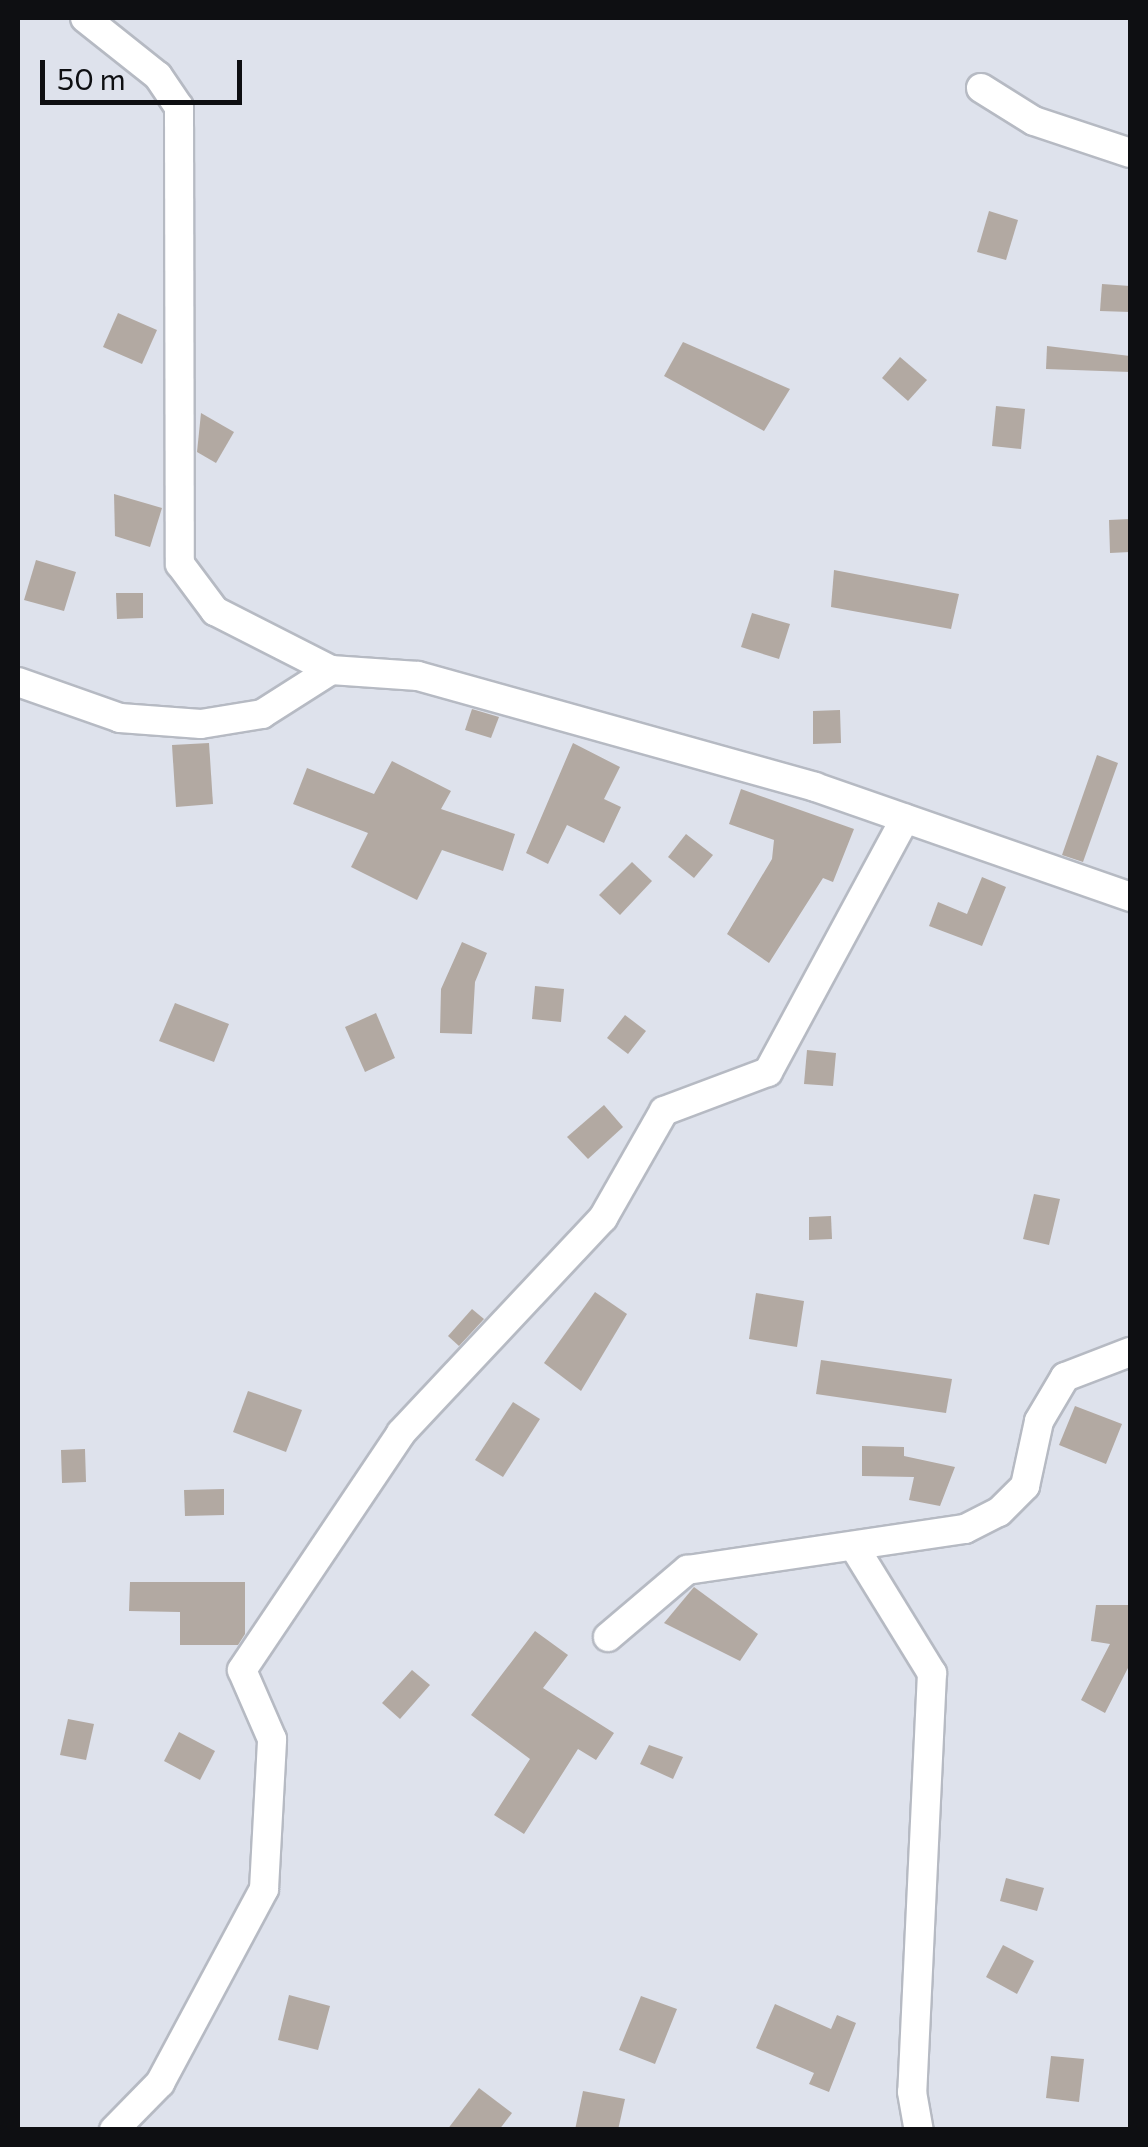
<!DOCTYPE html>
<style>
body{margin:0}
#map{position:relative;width:1148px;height:2147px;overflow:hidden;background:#dee2ec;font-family:Commissioner,sans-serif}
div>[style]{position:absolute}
.building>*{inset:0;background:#b2a9a2}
.roads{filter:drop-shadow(2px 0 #b6bac3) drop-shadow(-2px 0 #b6bac3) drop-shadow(0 2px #b6bac3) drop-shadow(0 -2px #b6bac3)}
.minor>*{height:28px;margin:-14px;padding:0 14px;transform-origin:14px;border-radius:14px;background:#fff}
span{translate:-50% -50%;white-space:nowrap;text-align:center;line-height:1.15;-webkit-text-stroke:10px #dee2ec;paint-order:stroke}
.frame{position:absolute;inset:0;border:20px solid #0e0f12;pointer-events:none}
.scale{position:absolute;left:40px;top:60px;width:202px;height:45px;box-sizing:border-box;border:5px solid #0e0f12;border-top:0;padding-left:12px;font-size:30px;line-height:35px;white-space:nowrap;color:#0e0f12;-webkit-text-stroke:8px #dee2ec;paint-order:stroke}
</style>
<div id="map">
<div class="building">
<div style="clip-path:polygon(989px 211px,1018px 220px,1006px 260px,977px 252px)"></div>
<div style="clip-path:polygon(1102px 284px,1130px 286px,1130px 312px,1100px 311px)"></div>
<div style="clip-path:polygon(118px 313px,157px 330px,142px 364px,103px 347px)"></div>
<div style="clip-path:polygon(683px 342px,790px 389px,764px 431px,664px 376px)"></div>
<div style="clip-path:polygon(1047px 346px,1130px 356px,1130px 372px,1046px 369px)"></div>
<div style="clip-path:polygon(900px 357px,927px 380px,908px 401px,882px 378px)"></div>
<div style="clip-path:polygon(996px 406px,1025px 409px,1021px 449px,992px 446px)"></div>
<div style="clip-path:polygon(201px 413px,234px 432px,216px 463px,197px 452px)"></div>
<div style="clip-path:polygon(114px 494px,162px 508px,150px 547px,115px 536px)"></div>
<div style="clip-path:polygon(1130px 519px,1130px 552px,1110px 553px,1109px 520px)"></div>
<div style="clip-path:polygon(36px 560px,76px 572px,64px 611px,24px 600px)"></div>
<div style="clip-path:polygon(834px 570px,959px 594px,951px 629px,831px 607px)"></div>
<div style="clip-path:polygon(116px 593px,143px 593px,143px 618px,117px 619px)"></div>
<div style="clip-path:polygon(752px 613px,790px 624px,779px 659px,741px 647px)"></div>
<div style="clip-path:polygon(472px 709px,499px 717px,491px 738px,465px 730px)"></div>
<div style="clip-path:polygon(840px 710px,841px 743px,813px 744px,813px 711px)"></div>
<div style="clip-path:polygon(209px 743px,213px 804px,176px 807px,172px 745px)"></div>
<div style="clip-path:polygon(573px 743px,620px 767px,604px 799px,621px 807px,604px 843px,567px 825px,548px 864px,526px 853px)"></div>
<div style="clip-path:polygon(1097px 755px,1118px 763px,1083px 862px,1062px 855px)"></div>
<div style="clip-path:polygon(392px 761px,451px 791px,441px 809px,515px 834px,503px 871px,442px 850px,417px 900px,351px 867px,368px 833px,293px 804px,307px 768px,374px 794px)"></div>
<div style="clip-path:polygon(741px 789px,854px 829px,833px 882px,823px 878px,769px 963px,727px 934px,772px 859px,774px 840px,729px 824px)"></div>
<div style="clip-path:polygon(686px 834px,713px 855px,694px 878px,668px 857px)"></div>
<div style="clip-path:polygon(632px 862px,652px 881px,620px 915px,599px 895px)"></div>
<div style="clip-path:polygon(982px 877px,1006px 887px,982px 946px,929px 926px,938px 902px,967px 914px)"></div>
<div style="clip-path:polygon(462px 942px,487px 953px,475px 982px,472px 1034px,440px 1033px,441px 989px)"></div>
<div style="clip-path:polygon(535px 986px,564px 989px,561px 1022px,532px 1019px)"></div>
<div style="clip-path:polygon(175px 1003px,229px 1024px,214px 1062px,159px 1041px)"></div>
<div style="clip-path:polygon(376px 1013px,395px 1058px,365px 1072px,345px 1027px)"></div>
<div style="clip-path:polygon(625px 1015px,646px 1031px,628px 1054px,607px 1038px)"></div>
<div style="clip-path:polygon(807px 1050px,836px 1053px,833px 1086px,804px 1084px)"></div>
<div style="clip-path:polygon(604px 1105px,623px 1127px,588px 1159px,567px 1137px)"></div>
<div style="clip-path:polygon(1034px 1194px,1060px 1199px,1049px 1245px,1023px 1239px)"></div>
<div style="clip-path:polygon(831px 1216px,832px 1239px,809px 1240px,809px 1217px)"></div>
<div style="clip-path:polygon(595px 1292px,627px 1314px,581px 1391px,544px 1363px)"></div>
<div style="clip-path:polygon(756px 1293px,804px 1301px,797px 1347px,749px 1339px)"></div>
<div style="clip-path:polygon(472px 1309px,484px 1319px,459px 1346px,448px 1336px)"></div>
<div style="clip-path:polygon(821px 1360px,952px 1379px,946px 1413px,816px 1394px)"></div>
<div style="clip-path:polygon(248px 1391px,302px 1410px,286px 1452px,233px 1432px)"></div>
<div style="clip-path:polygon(513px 1402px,540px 1419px,503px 1477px,475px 1460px)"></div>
<div style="clip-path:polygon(1075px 1406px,1122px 1424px,1106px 1464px,1059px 1445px)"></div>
<div style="clip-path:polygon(862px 1446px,904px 1447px,904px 1456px,955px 1467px,940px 1506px,909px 1500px,914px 1477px,862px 1476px)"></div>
<div style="clip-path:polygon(85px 1449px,86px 1482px,62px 1483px,61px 1450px)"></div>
<div style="clip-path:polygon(224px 1489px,224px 1515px,185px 1516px,184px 1490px)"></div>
<div style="clip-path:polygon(130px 1582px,245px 1582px,245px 1634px,238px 1645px,180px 1645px,180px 1612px,129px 1611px)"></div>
<div style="clip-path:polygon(694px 1587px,758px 1634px,740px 1661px,664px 1623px)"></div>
<div style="clip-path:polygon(1096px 1605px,1130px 1605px,1130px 1664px,1105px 1713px,1081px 1700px,1110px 1644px,1091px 1641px)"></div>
<div style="clip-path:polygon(535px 1631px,568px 1655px,543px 1688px,614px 1733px,596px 1760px,578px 1749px,524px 1834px,494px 1815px,530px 1759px,471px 1715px)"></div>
<div style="clip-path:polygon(412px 1670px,430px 1685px,400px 1719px,382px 1703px)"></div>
<div style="clip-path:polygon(68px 1719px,94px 1724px,86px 1760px,60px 1755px)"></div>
<div style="clip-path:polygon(179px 1732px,215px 1751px,200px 1780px,164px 1761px)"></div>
<div style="clip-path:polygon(649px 1745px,683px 1757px,673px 1779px,640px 1764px)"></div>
<div style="clip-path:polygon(1006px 1878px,1044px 1888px,1037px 1911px,1000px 1901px)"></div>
<div style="clip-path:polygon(1003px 1945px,1034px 1961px,1017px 1994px,986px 1977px)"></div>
<div style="clip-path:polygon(289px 1995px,330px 2006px,318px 2050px,278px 2040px)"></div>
<div style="clip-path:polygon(641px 1996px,677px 2009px,655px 2064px,619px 2050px)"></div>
<div style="clip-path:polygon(775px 2004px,831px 2029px,837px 2015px,856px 2023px,829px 2092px,809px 2084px,814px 2073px,756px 2048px)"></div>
<div style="clip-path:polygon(1051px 2056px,1084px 2059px,1079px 2102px,1046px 2098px)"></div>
<div style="clip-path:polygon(479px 2088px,512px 2113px,499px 2130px,447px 2130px)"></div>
<div style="clip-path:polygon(583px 2091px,625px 2099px,618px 2130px,575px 2130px)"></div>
</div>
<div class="roads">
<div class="minor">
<div style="left:85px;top:18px;width:93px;rotate:38.5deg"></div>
<div style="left:158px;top:76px;width:37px;rotate:56deg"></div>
<div style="left:179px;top:107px;width:457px;rotate:89.9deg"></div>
<div style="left:180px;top:564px;width:59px;rotate:53.3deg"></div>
<div style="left:215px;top:611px;width:130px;rotate:27deg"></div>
<div style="left:981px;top:88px;width:62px;rotate:31.9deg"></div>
<div style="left:1034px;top:121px;width:101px;rotate:18.4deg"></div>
<div style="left:18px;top:682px;width:108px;rotate:19.4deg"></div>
<div style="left:120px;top:718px;width:81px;rotate:4.2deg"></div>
<div style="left:201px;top:724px;width:62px;rotate:-9.3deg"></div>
<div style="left:262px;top:714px;width:82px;rotate:-32.5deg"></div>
<div style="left:331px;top:670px;width:87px;rotate:3.9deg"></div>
<div style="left:418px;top:676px;width:412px;rotate:15.6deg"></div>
<div style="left:815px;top:787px;width:334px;rotate:19.2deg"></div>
<div style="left:855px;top:1548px;width:147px;rotate:58.4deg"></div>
<div style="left:932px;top:1673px;width:419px;rotate:92.7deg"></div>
<div style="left:912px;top:2092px;width:39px;rotate:80deg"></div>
<div style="left:608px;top:1637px;width:104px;rotate:-40.3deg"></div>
<div style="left:687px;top:1570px;width:281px;rotate:-8.4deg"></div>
<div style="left:965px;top:1529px;width:38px;rotate:-27deg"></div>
<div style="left:999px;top:1512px;width:37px;rotate:-45deg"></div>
<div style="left:1025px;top:1486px;width:66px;rotate:-77.8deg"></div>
<div style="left:1039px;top:1421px;width:51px;rotate:-59.4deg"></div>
<div style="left:1065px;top:1377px;width:70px;rotate:-21deg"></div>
<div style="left:114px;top:2130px;width:66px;rotate:-45.6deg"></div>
<div style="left:160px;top:2083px;width:220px;rotate:-61.8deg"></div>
<div style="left:264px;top:1889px;width:150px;rotate:-86.9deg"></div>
<div style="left:272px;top:1739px;width:75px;rotate:-113.5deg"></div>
<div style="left:242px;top:1670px;width:285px;rotate:-56.1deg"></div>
<div style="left:401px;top:1433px;width:295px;rotate:-46.8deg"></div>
<div style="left:603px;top:1218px;width:123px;rotate:-60.3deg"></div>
<div style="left:664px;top:1111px;width:111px;rotate:-20.6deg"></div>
<div style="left:768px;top:1072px;width:288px;rotate:-61.6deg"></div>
</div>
</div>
<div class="frame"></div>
<div class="scale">50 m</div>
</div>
